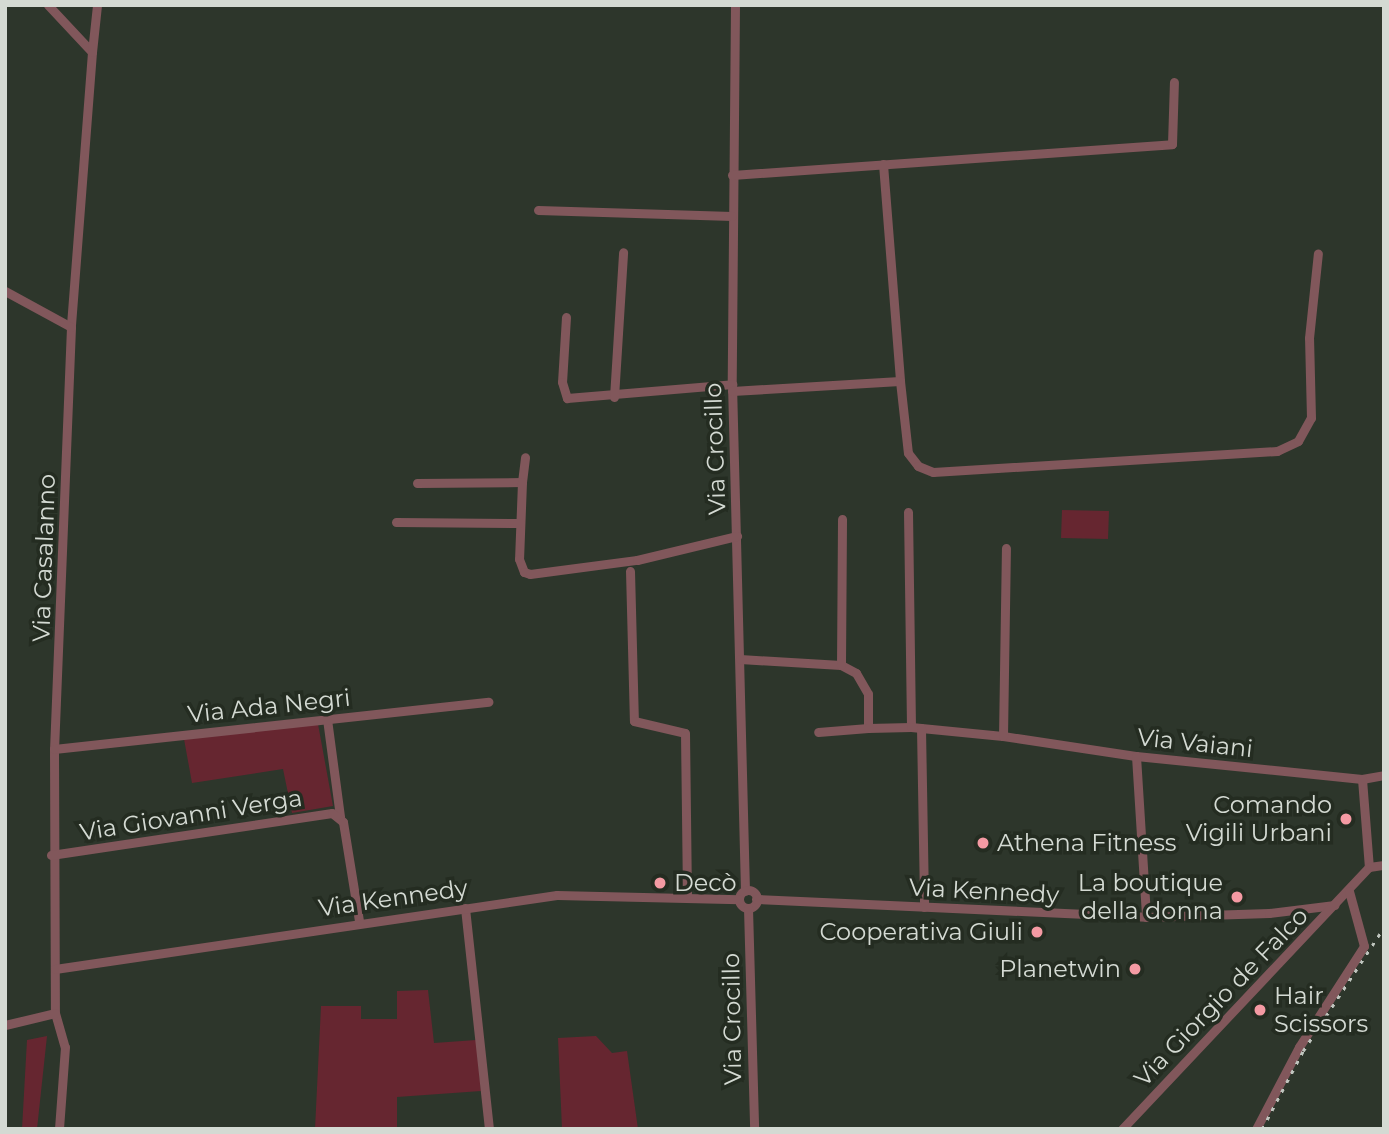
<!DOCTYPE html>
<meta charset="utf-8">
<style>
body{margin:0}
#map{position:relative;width:1389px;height:1134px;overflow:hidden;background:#2d362b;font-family:Montserrat,sans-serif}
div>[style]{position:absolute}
.green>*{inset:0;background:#662630}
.minor>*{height:9px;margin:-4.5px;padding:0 4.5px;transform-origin:4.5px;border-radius:4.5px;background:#81575b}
.minor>.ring{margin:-4.5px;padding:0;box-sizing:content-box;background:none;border:9px solid #81575b;border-radius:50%}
.rail>*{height:2.5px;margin-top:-1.25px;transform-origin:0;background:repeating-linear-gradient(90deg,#bfc5be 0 3.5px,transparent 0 10.5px)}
.dots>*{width:19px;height:19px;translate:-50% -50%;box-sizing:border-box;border:4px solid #242c21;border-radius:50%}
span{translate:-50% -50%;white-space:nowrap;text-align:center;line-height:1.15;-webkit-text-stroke:7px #242c21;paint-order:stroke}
.street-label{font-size:24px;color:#d4dad3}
.poi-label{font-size:24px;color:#d4dad3}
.right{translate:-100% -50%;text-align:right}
.left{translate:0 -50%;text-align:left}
.frame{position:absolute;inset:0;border:7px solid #d4dad3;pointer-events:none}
</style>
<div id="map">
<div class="green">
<div style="clip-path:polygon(1062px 510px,1109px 511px,1108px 539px,1061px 538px)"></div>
<div style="clip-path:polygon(318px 724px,333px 806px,292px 813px,283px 769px,192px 783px,184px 739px)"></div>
<div style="clip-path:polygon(428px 990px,434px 1043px,476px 1040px,481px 1091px,397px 1097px,397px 1129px,315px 1129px,321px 1006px,361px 1006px,361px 1019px,397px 1019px,397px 991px)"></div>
<div style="clip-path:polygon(47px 1036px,37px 1129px,22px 1129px,27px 1040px)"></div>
<div style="clip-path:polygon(596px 1036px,612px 1053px,627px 1051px,638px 1129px,562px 1129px,558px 1038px)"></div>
</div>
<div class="minor">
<div style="left:48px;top:5px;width:64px;rotate:46.9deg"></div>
<div style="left:92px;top:52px;width:276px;rotate:94.4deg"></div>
<div style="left:71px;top:327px;width:422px;rotate:92.3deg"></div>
<div style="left:54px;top:749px;width:264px;rotate:89.8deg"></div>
<div style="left:55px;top:1013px;width:35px;rotate:74deg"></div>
<div style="left:65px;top:1047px;width:82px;rotate:94.2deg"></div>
<div style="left:735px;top:5px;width:379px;rotate:90.5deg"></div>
<div style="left:732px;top:384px;width:507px;rotate:88.53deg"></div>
<div style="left:92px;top:52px;width:47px;rotate:-83.9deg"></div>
<div style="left:883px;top:164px;width:218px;rotate:85.5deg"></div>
<div style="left:732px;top:175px;width:441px;rotate:-4deg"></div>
<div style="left:1172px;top:144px;width:62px;rotate:-88.2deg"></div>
<div style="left:538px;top:210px;width:194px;rotate:1.8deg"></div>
<div style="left:5px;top:291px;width:75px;rotate:28.6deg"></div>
<div style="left:566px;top:317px;width:65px;rotate:93.5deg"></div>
<div style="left:562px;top:382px;width:17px;rotate:73deg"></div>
<div style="left:567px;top:398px;width:166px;rotate:-4.8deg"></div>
<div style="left:732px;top:391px;width:168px;rotate:-3.4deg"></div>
<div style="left:900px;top:381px;width:72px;rotate:83.7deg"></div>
<div style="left:908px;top:453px;width:16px;rotate:52deg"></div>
<div style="left:918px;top:466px;width:16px;rotate:22deg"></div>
<div style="left:933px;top:472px;width:345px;rotate:-3.5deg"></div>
<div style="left:1277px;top:451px;width:23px;rotate:-25deg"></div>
<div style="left:1298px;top:441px;width:26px;rotate:-61deg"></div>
<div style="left:1311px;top:418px;width:80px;rotate:-91.4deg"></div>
<div style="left:1309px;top:338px;width:85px;rotate:-84deg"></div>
<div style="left:614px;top:397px;width:145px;rotate:-86.4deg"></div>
<div style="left:522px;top:482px;width:25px;rotate:-83deg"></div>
<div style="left:417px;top:483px;width:105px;rotate:-0.5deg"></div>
<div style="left:522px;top:482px;width:77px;rotate:92.2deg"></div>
<div style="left:519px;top:559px;width:14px;rotate:69deg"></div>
<div style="left:524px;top:572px;width:6px;rotate:18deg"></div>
<div style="left:530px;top:574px;width:108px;rotate:-7.5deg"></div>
<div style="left:637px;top:560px;width:103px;rotate:-13.5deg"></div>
<div style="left:908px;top:512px;width:215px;rotate:89.2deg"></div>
<div style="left:396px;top:522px;width:124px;rotate:0.5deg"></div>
<div style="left:630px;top:571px;width:150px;rotate:88.5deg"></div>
<div style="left:634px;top:721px;width:52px;rotate:13.2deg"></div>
<div style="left:685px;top:733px;width:164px;rotate:89.3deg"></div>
<div style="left:740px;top:659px;width:101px;rotate:3.4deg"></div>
<div style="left:841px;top:665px;width:17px;rotate:28deg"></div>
<div style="left:856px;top:673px;width:24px;rotate:60deg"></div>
<div style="left:868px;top:694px;width:34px;rotate:90deg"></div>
<div style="left:868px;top:728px;width:50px;rotate:175.4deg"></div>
<div style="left:841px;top:665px;width:146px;rotate:-89.6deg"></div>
<div style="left:327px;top:719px;width:99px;rotate:82.4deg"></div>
<div style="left:868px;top:728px;width:43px;rotate:-1.3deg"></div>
<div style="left:911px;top:727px;width:92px;rotate:5.6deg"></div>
<div style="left:1003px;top:736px;width:134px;rotate:8.6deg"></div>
<div style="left:1136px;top:756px;width:227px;rotate:5.8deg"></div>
<div style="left:1362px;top:779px;width:22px;rotate:-10deg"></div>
<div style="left:921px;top:728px;width:179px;rotate:89deg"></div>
<div style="left:1003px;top:736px;width:188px;rotate:-89.1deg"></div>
<div style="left:54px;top:749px;width:437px;rotate:-6.2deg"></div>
<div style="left:1136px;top:756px;width:161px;rotate:86.4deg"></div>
<div style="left:1362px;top:779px;width:88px;rotate:85.5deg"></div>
<div style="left:51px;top:855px;width:284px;rotate:-8.5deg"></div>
<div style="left:332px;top:813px;width:14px;rotate:39deg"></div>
<div style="left:343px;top:822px;width:100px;rotate:80.8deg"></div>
<div class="ring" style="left:739px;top:890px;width:9px;height:9px"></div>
<div style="left:756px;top:899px;width:390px;rotate:2.6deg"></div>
<div style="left:1146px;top:917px;width:123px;rotate:-1.9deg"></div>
<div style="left:1269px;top:913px;width:66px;rotate:-6.9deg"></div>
<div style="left:465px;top:908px;width:222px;rotate:83.8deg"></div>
<div style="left:748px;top:908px;width:221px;rotate:88.4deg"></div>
<div style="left:55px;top:969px;width:507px;rotate:-8.39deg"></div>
<div style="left:557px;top:895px;width:182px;rotate:1.3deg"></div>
<div style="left:5px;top:1025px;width:51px;rotate:-13.5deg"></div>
<div style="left:1122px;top:1129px;width:360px;rotate:-46.7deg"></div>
<div style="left:1369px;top:867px;width:15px;rotate:-8deg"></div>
<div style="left:1256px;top:1129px;width:93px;rotate:-62.3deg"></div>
<div style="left:1299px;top:1047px;width:120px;rotate:-57.2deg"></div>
<div style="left:1364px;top:946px;width:57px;rotate:-105.3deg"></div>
</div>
<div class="rail">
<div style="left:1262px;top:1129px;width:88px;rotate:-62.3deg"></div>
<div style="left:1303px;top:1051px;width:148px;rotate:-56.8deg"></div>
</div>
<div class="dots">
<div style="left:1346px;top:819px;background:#f49aa3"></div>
<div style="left:983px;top:843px;background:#f49aa3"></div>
<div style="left:660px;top:883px;background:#f49aa3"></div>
<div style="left:1237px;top:897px;background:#f49aa3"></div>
<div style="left:1037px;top:932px;background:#f49aa3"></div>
<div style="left:1135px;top:969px;background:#f49aa3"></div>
<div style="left:1260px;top:1010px;background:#f49aa3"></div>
</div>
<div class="street-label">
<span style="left:715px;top:449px;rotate:-92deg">Via Crocillo</span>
<span style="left:44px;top:558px;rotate:-88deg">Via Casalanno</span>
<span style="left:269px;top:706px;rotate:-6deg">Via Ada Negri</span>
<span style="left:1195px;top:743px;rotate:6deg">Via Vaiani</span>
<span style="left:191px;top:815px;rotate:-9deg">Via Giovanni Verga</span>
<span style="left:984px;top:891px;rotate:3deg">Via Kennedy</span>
<span style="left:393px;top:898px;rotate:-8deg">Via Kennedy</span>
<span style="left:1221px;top:997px;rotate:-46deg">Via Giorgio de Falco</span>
<span style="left:732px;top:1019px;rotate:-91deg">Via Crocillo</span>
</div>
<div class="poi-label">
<span class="right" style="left:1332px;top:819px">Comando<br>Vigili Urbani</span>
<span class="left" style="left:997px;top:843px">Athena Fitness</span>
<span class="left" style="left:674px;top:883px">Decò</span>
<span class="right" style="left:1223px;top:897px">La boutique<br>della donna</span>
<span class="right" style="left:1023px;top:932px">Cooperativa Giuli</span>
<span class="right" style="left:1121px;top:969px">Planetwin</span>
<span class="left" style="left:1274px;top:1010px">Hair<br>Scissors</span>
</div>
<div class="frame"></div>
</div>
